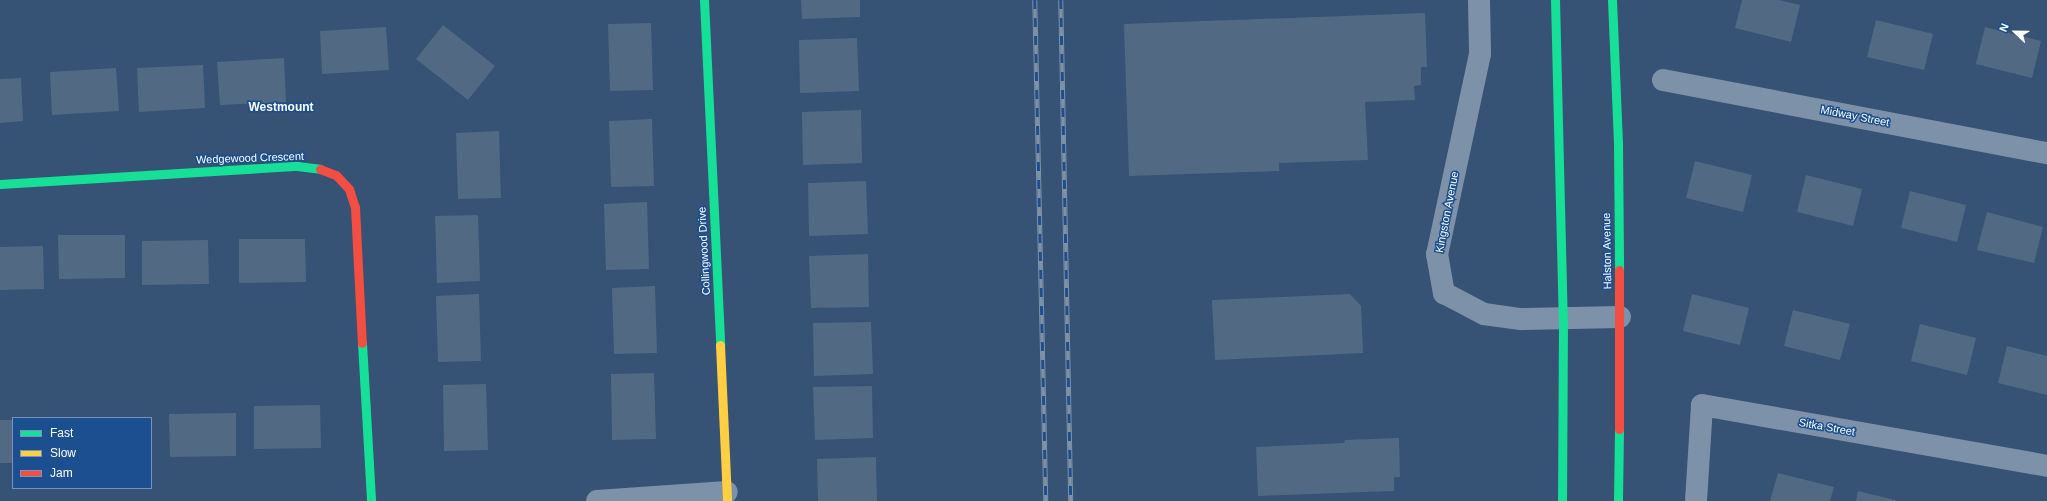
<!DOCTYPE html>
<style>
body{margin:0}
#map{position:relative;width:2047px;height:501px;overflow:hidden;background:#365274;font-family:Helvetica,sans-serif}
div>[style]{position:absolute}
.building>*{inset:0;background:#526984}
.street>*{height:22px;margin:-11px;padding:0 11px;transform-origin:11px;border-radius:11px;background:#7d92a8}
.fast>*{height:9px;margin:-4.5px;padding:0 4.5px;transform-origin:4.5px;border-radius:4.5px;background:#16e098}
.slow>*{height:9px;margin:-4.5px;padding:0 4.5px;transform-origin:4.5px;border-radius:4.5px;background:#ffcf43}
.jam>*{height:9px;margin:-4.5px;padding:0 4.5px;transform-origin:4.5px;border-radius:4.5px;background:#f24e42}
.rail>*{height:4.5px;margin-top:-2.25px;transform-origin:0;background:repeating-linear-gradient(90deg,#1b4f8f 0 9px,#7e92a7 0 18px);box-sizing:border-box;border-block:1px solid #7e92a7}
span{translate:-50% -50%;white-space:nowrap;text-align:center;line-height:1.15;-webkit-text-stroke:3px #1b4f8f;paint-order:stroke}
.street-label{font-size:11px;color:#fff}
.neighbourhood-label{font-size:12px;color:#fff;font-weight:700}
.legend{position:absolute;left:12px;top:417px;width:140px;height:72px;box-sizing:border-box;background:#1b4f8f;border:1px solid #7695bc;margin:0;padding:5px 7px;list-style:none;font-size:12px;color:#fff}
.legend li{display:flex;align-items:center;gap:8px;height:20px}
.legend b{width:20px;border:1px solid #7695bc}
.north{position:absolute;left:1995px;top:12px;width:40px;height:40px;-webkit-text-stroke:3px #1b4f8f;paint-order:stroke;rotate:292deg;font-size:11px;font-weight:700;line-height:16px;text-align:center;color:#fff}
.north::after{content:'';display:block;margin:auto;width:14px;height:18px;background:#fff;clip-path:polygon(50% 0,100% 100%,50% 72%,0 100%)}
</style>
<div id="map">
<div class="building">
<div style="clip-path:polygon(801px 0,860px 0,860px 17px,802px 19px)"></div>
<div style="clip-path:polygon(1742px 0,1779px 0,1800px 5px,1791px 42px,1735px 28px)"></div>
<div style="clip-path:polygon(1425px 13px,1427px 67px,1421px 67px,1421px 85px,1414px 86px,1415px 100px,1365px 102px,1368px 160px,1279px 163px,1279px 171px,1129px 176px,1124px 24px)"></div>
<div style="clip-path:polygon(1876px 20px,1933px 34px,1924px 70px,1867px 57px)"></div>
<div style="clip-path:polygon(651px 23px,653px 90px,610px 91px,608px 24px)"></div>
<div style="clip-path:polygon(443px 25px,495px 66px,468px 100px,416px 59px)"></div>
<div style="clip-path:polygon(386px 27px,389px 70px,322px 74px,320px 31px)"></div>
<div style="clip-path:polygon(1985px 27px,2041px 41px,2032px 78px,1976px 64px)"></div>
<div style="clip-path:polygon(857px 38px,859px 91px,800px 93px,799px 40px)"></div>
<div style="clip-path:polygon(284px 58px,286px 102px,220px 105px,217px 62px)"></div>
<div style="clip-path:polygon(203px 65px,205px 108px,139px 112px,137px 68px)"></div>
<div style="clip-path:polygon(116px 68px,119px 111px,52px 115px,50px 72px)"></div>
<div style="clip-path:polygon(21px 78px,23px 121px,0 123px,0 79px)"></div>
<div style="clip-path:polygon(861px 110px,862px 163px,803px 165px,802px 112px)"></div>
<div style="clip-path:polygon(652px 119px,654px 186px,611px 187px,609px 121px)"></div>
<div style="clip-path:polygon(499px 131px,501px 198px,458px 199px,456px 133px)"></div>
<div style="clip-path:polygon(1695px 161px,1752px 175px,1743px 212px,1686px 198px)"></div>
<div style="clip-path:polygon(1806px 175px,1862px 189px,1853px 226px,1797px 212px)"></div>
<div style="clip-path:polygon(866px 181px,868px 234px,809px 236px,808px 183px)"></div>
<div style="clip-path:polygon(1910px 191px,1966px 205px,1957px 242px,1901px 228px)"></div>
<div style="clip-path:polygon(647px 202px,649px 269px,606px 270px,604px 204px)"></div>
<div style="clip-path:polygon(1987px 212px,2043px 227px,2034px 263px,1977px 250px)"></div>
<div style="clip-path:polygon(478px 215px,480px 281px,437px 283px,435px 216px)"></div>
<div style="clip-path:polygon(58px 235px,125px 235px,125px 278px,59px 279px)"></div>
<div style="clip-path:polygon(239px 239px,305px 239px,306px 282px,239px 283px)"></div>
<div style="clip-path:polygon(208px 240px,209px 284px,142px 285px,142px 241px)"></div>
<div style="clip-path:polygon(43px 246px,44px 289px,0 290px,0 247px)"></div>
<div style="clip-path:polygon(868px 254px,869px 307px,811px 308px,809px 256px)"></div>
<div style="clip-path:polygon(655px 286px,657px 353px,614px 354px,612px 288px)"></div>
<div style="clip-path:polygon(479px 294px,481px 361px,438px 362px,436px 296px)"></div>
<div style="clip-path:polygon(1350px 294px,1361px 306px,1363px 353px,1215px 360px,1212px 300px)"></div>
<div style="clip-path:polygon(1692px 294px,1749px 308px,1740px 345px,1683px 331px)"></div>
<div style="clip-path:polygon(1793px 310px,1850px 324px,1840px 360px,1784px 346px)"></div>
<div style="clip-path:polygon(871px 322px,873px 374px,814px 376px,813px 323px)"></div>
<div style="clip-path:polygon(1920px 324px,1976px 338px,1967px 375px,1911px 361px)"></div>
<div style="clip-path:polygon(2007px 346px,2047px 356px,2047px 395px,1998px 383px)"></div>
<div style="clip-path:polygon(654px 373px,656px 439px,612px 440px,611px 374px)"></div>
<div style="clip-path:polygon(486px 384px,488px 450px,444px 451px,443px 385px)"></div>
<div style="clip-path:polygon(872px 386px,873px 438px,815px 440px,813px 387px)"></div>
<div style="clip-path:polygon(320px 405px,321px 448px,254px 449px,254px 406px)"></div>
<div style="clip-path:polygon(236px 413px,236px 456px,170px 457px,169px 414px)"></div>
<div style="clip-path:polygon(0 420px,13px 420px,13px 463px,0 463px)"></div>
<div style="clip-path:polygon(1399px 438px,1400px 477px,1394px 477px,1394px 491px,1258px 496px,1256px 447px,1344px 443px,1345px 440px)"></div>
<div style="clip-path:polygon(876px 457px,877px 501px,818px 501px,817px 459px)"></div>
<div style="clip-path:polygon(1778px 473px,1834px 487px,1830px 501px,1770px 501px)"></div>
<div style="clip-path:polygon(1858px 491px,1895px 500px,1895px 501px,1856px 501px)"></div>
</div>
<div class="street">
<div style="left:1479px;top:0;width:54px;rotate:88.9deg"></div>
<div style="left:1480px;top:54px;width:205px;rotate:102.1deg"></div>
<div style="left:1437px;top:254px;width:40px;rotate:80deg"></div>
<div style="left:1444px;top:293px;width:45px;rotate:27.7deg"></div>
<div style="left:1484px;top:314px;width:37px;rotate:8deg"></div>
<div style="left:1521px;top:319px;width:99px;rotate:-1.2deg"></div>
<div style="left:1663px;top:80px;width:391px;rotate:10.8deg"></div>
<div style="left:597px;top:501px;width:130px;rotate:-4deg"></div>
<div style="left:1696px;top:501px;width:96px;rotate:-86.4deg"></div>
<div style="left:1702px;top:405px;width:350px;rotate:10deg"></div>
</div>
<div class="fast">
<div style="left:704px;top:0;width:345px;rotate:87.3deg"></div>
<div style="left:1555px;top:0;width:320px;rotate:88.6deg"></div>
<div style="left:1563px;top:320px;width:181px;rotate:90.3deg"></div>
<div style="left:1612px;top:0;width:143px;rotate:87.6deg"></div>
<div style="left:1618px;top:143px;width:127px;rotate:89.5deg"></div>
<div style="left:0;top:184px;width:298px;rotate:-3.5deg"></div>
<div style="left:297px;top:166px;width:23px;rotate:7deg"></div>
<div style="left:362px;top:343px;width:158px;rotate:86.7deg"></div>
<div style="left:1618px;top:501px;width:72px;rotate:-89.2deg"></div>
</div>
<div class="slow">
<div style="left:720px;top:345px;width:156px;rotate:87.4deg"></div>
</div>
<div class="jam">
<div style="left:320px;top:169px;width:17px;rotate:21deg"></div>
<div style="left:336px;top:175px;width:19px;rotate:47deg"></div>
<div style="left:349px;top:189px;width:19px;rotate:72deg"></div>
<div style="left:355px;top:207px;width:136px;rotate:87.1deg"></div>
<div style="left:1619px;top:429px;width:159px;rotate:-90deg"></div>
</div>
<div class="rail">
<div style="left:1035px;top:0;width:501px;rotate:88.74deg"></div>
<div style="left:1061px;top:0;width:501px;rotate:88.86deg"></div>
</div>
<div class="street-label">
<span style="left:1855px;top:116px;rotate:11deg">Midway Street</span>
<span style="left:250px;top:158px;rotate:-2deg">Wedgewood Crescent</span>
<span style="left:1447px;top:212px;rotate:-79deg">Kingston Avenue</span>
<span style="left:704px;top:251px;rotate:-93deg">Collingwood Drive</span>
<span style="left:1607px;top:251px;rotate:-91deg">Halston Avenue</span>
<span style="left:1827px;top:427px;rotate:10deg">Sitka Street</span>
</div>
<div class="neighbourhood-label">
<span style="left:281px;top:108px">Westmount</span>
</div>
<ul class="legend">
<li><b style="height:5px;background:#16e098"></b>Fast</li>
<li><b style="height:5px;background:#ffcf43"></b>Slow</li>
<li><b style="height:5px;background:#f24e42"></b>Jam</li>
</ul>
<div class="north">N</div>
</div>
